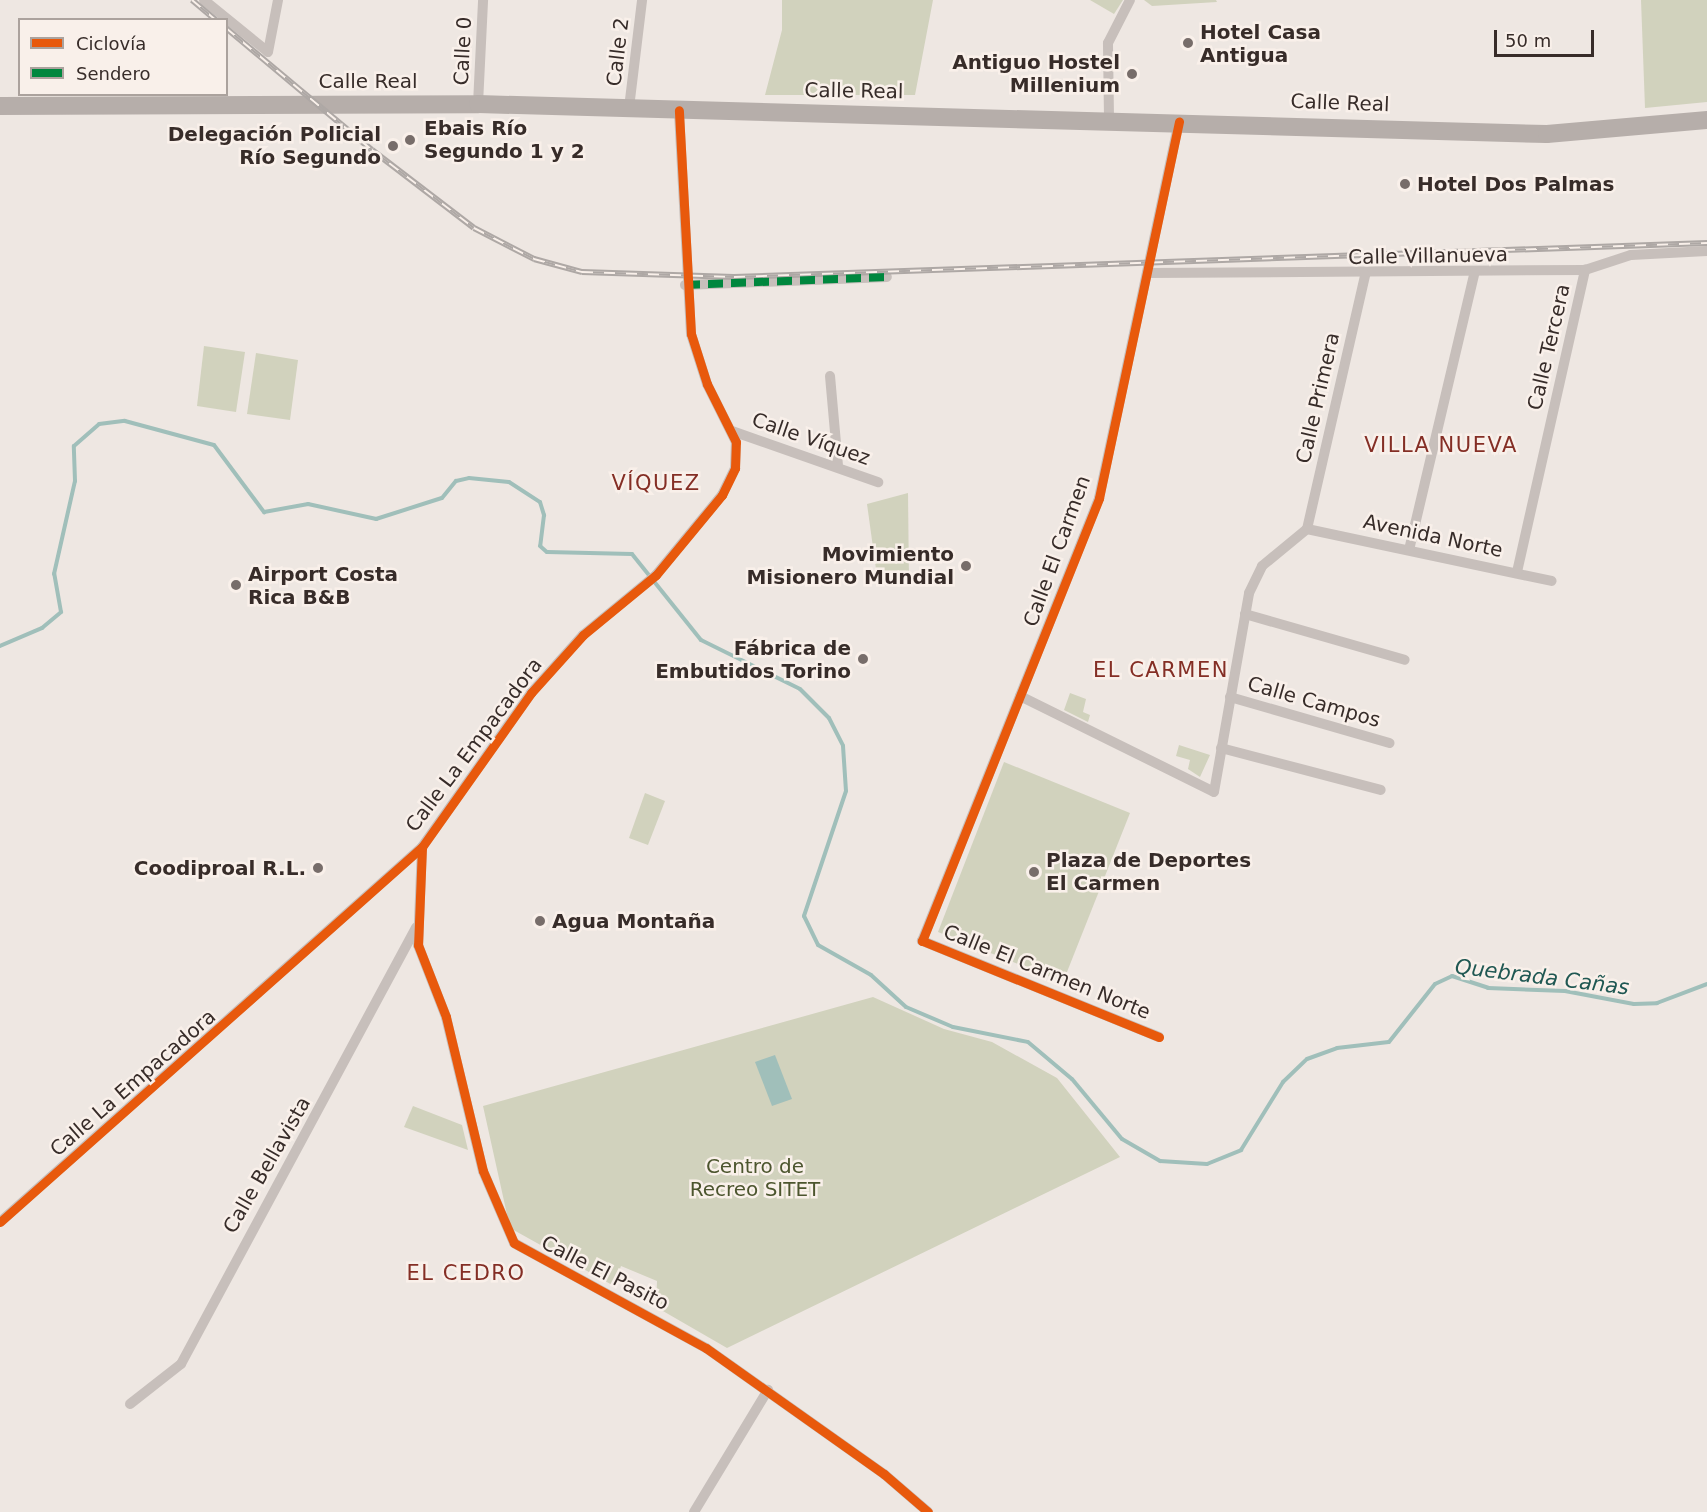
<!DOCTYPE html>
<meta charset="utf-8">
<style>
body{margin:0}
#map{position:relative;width:1707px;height:1512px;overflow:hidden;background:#eee7e2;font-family:"DejaVu Sans",sans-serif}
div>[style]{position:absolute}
.green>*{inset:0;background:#d1d2bd}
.water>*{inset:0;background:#a0bfba}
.stream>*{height:4px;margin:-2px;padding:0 2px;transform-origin:2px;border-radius:2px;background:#a0bfba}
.minor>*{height:10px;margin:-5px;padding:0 5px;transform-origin:5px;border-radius:5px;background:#c7bfbb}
.primary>*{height:18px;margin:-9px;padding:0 9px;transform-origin:9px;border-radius:9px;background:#b6aeaa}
.rail>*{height:6px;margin-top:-3px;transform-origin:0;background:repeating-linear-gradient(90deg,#f9f0ea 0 11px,#aea8a5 0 22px);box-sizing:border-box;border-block:2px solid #aea8a5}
.quiet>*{height:8px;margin-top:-4px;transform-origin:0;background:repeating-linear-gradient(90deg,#00873e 0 15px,transparent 0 23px)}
.cycleway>*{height:9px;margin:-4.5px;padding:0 4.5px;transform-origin:4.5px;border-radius:4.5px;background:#e8590c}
.dots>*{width:16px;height:16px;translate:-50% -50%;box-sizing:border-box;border:3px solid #f9f0ea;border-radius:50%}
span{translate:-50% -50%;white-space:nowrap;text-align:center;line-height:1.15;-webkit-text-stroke:5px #f9f0ea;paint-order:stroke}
.poi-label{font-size:20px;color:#372c29;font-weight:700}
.left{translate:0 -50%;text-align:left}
.right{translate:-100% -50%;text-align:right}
.street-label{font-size:20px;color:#372c29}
.park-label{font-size:20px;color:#4c552e}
.neighbourhood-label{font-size:21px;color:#842e25;letter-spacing:1.5px}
.water-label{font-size:21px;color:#205853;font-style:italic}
.legend{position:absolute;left:18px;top:18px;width:210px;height:78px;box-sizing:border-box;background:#f9f0ea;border:2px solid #aba29d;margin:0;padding:8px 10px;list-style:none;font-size:18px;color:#372c29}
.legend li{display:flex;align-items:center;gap:12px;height:30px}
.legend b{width:30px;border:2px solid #aba29d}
.scale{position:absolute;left:1494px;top:30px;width:100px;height:27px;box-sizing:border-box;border:3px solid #372c29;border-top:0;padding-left:8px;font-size:18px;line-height:21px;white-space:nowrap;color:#372c29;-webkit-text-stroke:4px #f9f0ea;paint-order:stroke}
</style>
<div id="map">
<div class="green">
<div style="clip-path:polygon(782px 0,933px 0,915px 95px,765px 95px,782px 30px)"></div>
<div style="clip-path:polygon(1090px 0,1123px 0,1114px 14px)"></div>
<div style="clip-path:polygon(1144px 0,1216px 0,1217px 2px,1152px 6px)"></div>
<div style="clip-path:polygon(1641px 0,1707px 0,1707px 102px,1645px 108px)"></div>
<div style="clip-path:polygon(204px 346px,245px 352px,236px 412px,197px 406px)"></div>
<div style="clip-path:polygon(256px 353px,298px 360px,290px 420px,247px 414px)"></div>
<div style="clip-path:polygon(908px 493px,909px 581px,876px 569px,867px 504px)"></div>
<div style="clip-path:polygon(1070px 693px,1086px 699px,1083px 712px,1090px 715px,1088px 722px,1064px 710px)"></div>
<div style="clip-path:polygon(1179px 745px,1210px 755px,1200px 777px,1188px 769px,1190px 760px,1176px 756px)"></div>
<div style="clip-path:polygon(1004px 762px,1130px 813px,1063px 982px,938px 932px)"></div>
<div style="clip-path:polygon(645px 793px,665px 801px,648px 845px,629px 838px)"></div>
<div style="clip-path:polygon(873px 997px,944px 1029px,992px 1042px,1057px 1078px,1120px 1157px,727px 1348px,656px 1307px,657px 1281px,621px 1266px,614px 1286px,510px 1228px,483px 1106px)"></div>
<div style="clip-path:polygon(413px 1106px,462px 1125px,468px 1150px,404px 1127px)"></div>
</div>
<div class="water">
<div style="clip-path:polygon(775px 1055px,792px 1099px,772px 1106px,755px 1062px)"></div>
</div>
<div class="stream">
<div style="left:0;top:646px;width:46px;rotate:-23.2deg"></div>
<div style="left:42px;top:628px;width:25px;rotate:-40deg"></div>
<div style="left:61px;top:612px;width:39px;rotate:-100deg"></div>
<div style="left:54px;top:574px;width:95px;rotate:-77.3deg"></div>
<div style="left:75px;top:481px;width:35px;rotate:-92deg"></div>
<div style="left:74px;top:446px;width:33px;rotate:-41deg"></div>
<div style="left:99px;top:424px;width:26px;rotate:-7deg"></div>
<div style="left:125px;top:421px;width:92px;rotate:15.1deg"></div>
<div style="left:214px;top:445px;width:84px;rotate:53.3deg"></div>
<div style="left:264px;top:512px;width:45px;rotate:-10.3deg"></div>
<div style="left:308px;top:504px;width:70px;rotate:12.4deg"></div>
<div style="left:376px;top:519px;width:69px;rotate:-17.7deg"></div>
<div style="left:442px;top:498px;width:22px;rotate:-51deg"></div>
<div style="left:456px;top:481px;width:13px;rotate:-13deg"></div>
<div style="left:469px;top:478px;width:40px;rotate:5.7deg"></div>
<div style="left:509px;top:482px;width:37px;rotate:33deg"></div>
<div style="left:540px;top:502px;width:14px;rotate:73deg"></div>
<div style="left:544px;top:515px;width:31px;rotate:97deg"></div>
<div style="left:540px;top:546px;width:9px;rotate:41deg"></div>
<div style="left:547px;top:552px;width:85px;rotate:1.3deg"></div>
<div style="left:632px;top:554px;width:110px;rotate:51.3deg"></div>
<div style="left:701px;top:640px;width:110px;rotate:26.3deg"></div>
<div style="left:800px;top:689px;width:41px;rotate:45deg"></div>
<div style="left:829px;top:718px;width:31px;rotate:63deg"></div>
<div style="left:843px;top:746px;width:45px;rotate:86.2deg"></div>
<div style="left:846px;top:791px;width:132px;rotate:108.6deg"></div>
<div style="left:804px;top:916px;width:32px;rotate:64deg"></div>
<div style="left:818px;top:945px;width:61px;rotate:29.5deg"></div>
<div style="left:871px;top:975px;width:47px;rotate:42.4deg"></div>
<div style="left:906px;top:1007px;width:51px;rotate:23.1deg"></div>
<div style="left:953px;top:1027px;width:76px;rotate:11.3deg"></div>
<div style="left:1028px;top:1042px;width:57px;rotate:40.1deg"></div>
<div style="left:1072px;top:1079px;width:78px;rotate:50.2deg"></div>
<div style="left:1122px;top:1139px;width:44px;rotate:30.1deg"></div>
<div style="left:1160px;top:1161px;width:47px;rotate:3.7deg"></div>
<div style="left:1207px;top:1164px;width:37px;rotate:-22deg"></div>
<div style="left:1241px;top:1150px;width:80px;rotate:-58.3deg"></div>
<div style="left:1283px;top:1082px;width:33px;rotate:-44deg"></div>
<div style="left:1307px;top:1059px;width:32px;rotate:-20deg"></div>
<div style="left:1337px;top:1048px;width:52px;rotate:-6.6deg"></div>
<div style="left:1389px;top:1042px;width:74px;rotate:-51.6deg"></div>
<div style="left:1435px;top:984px;width:19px;rotate:-25deg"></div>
<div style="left:1452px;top:976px;width:38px;rotate:18deg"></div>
<div style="left:1488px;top:988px;width:77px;rotate:2.2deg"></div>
<div style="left:1565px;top:991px;width:70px;rotate:10.7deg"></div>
<div style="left:1634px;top:1004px;width:23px;rotate:-2deg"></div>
<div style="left:1657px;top:1003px;width:53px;rotate:-20.8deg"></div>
</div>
<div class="minor">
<div style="left:204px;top:0;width:82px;rotate:39.1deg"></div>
<div style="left:268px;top:52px;width:53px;rotate:-79.1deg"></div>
<div style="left:478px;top:104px;width:104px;rotate:-87.2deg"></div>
<div style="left:629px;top:108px;width:109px;rotate:-83.1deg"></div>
<div style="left:1109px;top:118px;width:75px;rotate:-90.8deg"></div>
<div style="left:1108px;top:43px;width:48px;rotate:-62.9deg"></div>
<div style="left:1147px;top:273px;width:438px;rotate:-0.4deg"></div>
<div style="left:1585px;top:270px;width:48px;rotate:-18.1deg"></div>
<div style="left:1631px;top:255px;width:76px;rotate:-3deg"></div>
<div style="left:685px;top:285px;width:202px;rotate:-2.3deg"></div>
<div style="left:830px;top:376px;width:89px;rotate:84.9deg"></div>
<div style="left:732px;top:431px;width:155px;rotate:19.3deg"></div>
<div style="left:1307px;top:529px;width:261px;rotate:-77.1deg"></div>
<div style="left:1307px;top:529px;width:250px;rotate:12deg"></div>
<div style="left:1409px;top:550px;width:284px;rotate:-76.7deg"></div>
<div style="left:1517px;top:572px;width:310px;rotate:-77.3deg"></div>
<div style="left:1245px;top:614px;width:166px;rotate:16deg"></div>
<div style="left:1020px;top:696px;width:216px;rotate:26.3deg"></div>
<div style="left:1214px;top:792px;width:202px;rotate:-80deg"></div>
<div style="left:1249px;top:593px;width:30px;rotate:-64deg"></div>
<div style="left:1262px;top:566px;width:58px;rotate:-39.4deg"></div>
<div style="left:1230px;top:697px;width:166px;rotate:16.1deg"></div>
<div style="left:1221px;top:748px;width:165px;rotate:14.7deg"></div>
<div style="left:422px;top:847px;width:98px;rotate:92.3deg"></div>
<div style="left:418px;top:945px;width:77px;rotate:68.7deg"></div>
<div style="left:446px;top:1017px;width:158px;rotate:76.5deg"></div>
<div style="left:483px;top:1171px;width:78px;rotate:66.7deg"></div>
<div style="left:514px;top:1243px;width:219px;rotate:28.7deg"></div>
<div style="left:706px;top:1348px;width:218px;rotate:35.3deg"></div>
<div style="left:884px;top:1474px;width:58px;rotate:40.8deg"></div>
<div style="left:1159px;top:1037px;width:256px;rotate:-157.9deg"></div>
<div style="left:922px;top:941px;width:477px;rotate:-68.2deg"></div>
<div style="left:1099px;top:498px;width:385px;rotate:-78deg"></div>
<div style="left:0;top:1222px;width:565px;rotate:-41.63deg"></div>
<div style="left:422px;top:847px;width:189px;rotate:-54.7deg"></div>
<div style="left:531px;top:693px;width:78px;rotate:-48.1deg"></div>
<div style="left:583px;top:635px;width:94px;rotate:-39.4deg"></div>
<div style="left:656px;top:575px;width:104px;rotate:-50.5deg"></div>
<div style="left:722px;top:495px;width:30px;rotate:-64deg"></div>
<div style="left:735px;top:468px;width:26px;rotate:-88deg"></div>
<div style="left:736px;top:442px;width:65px;rotate:-116.6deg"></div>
<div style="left:707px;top:384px;width:52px;rotate:-107.7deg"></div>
<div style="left:691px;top:334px;width:224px;rotate:-93.1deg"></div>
<div style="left:130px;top:1404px;width:65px;rotate:-38.1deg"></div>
<div style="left:181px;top:1364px;width:496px;rotate:-61.7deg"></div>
<div style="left:694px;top:1512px;width:143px;rotate:-58.8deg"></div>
</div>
<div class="primary">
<div style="left:0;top:106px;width:478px;rotate:-0.2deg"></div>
<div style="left:478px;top:104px;width:1069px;rotate:1.61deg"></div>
<div style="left:1547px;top:134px;width:161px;rotate:-5deg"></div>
</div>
<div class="rail">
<div style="left:192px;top:0;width:31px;rotate:40deg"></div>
<div style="left:226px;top:28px;width:190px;rotate:39.9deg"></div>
<div style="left:372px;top:150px;width:128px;rotate:37.4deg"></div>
<div style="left:474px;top:228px;width:68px;rotate:27.3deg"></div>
<div style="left:534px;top:259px;width:50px;rotate:15.2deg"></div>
<div style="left:582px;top:272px;width:152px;rotate:1.9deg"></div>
<div style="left:734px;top:277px;width:974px;rotate:-2deg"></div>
</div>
<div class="quiet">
<div style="left:685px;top:285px;width:202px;rotate:-2.3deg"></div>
</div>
<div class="cycleway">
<div style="left:422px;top:847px;width:98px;rotate:92.3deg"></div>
<div style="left:418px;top:945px;width:77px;rotate:68.7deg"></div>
<div style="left:446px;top:1017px;width:158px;rotate:76.5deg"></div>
<div style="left:483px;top:1171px;width:78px;rotate:66.7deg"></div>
<div style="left:514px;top:1243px;width:219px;rotate:28.7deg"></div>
<div style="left:706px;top:1348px;width:218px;rotate:35.3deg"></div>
<div style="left:884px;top:1474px;width:58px;rotate:40.8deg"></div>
<div style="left:1159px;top:1037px;width:256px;rotate:-157.9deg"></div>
<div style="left:922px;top:941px;width:477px;rotate:-68.2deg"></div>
<div style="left:1099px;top:498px;width:385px;rotate:-78deg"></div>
<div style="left:0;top:1222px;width:565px;rotate:-41.63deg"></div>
<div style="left:422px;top:847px;width:189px;rotate:-54.7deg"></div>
<div style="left:531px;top:693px;width:78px;rotate:-48.1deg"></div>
<div style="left:583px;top:635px;width:94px;rotate:-39.4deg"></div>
<div style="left:656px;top:575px;width:104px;rotate:-50.5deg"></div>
<div style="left:722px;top:495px;width:30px;rotate:-64deg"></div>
<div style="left:735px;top:468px;width:26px;rotate:-88deg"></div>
<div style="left:736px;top:442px;width:65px;rotate:-116.6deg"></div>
<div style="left:707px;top:384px;width:52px;rotate:-107.7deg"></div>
<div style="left:691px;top:334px;width:224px;rotate:-93.1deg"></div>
</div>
<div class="dots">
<div style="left:1188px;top:43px;background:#776d6a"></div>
<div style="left:1132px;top:74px;background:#776d6a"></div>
<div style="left:410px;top:140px;background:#776d6a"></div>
<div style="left:393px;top:146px;background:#776d6a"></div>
<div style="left:1405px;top:184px;background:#776d6a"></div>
<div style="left:966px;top:566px;background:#776d6a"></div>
<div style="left:236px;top:585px;background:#776d6a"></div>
<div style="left:863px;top:659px;background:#776d6a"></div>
<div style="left:318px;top:868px;background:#776d6a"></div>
<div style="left:1034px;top:872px;background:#776d6a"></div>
<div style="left:540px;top:921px;background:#776d6a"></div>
</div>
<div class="poi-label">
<span class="left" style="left:1200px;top:44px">Hotel Casa<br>Antigua</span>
<span class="right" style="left:1120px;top:74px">Antiguo Hostel<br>Millenium</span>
<span class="left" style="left:424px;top:140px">Ebais Río<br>Segundo 1 y 2</span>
<span class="right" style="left:381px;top:146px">Delegación Policial<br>Río Segundo</span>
<span class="left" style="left:1417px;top:184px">Hotel Dos Palmas</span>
<span class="right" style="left:954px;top:566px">Movimiento<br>Misionero Mundial</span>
<span class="left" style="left:248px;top:586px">Airport Costa<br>Rica B&amp;B</span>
<span class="right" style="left:851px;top:660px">Fábrica de<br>Embutidos Torino</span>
<span class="left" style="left:1046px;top:872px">Plaza de Deportes<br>El Carmen</span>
<span class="right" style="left:306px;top:868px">Coodiproal R.L.</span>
<span class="left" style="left:552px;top:921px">Agua Montaña</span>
</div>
<div class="street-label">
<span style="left:463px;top:51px;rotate:-87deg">Calle 0</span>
<span style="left:618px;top:52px;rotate:-83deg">Calle 2</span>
<span style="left:368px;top:81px">Calle Real</span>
<span style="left:854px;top:91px;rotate:1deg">Calle Real</span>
<span style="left:1340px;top:103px;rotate:2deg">Calle Real</span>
<span style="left:1428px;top:256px;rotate:-1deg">Calle Villanueva</span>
<span style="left:1549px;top:347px;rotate:-77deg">Calle Tercera</span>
<span style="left:1318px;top:398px;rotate:-77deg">Calle Primera</span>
<span style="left:811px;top:439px;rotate:19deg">Calle Víquez</span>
<span style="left:1433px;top:536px;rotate:12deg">Avenida Norte</span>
<span style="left:1057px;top:551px;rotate:-70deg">Calle El Carmen</span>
<span style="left:1314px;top:702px;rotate:16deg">Calle Campos</span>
<span style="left:474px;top:745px;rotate:-53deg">Calle La Empacadora</span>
<span style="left:1047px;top:972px;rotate:22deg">Calle El Carmen Norte</span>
<span style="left:133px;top:1083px;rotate:-41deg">Calle La Empacadora</span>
<span style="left:267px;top:1165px;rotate:-60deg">Calle Bellavista</span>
<span style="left:605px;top:1273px;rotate:27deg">Calle El Pasito</span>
</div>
<div class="park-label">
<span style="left:755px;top:1178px">Centro de<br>Recreo SITET</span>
</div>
<div class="neighbourhood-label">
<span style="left:1441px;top:445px">VILLA NUEVA</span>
<span style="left:656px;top:483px">VÍQUEZ</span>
<span style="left:1161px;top:670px">EL CARMEN</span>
<span style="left:466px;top:1273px">EL CEDRO</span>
</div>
<div class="water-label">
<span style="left:1542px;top:977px;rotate:7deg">Quebrada Cañas</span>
</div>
<ul class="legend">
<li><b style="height:8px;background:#e8590c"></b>Ciclovía</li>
<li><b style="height:8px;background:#00873e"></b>Sendero</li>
</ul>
<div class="scale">50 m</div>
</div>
